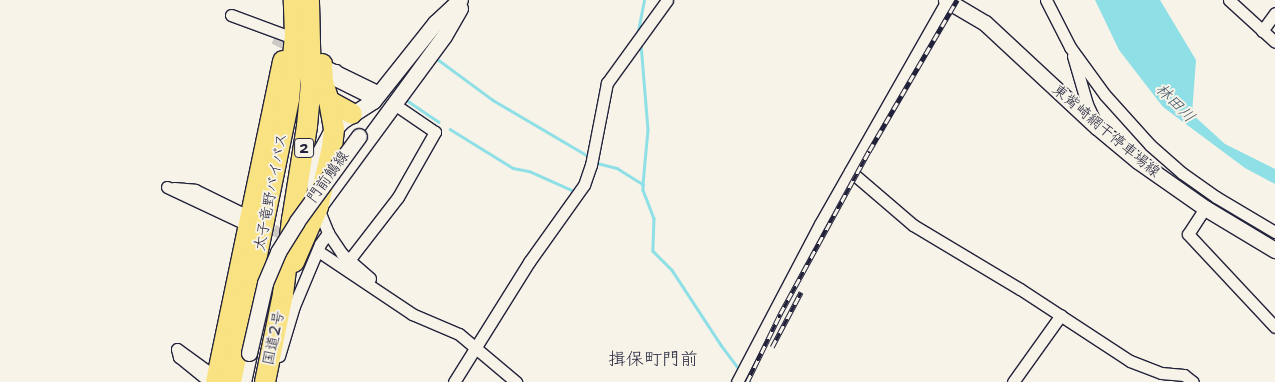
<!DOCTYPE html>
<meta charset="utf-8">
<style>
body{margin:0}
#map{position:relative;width:1275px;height:382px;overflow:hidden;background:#f7f3e8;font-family:"Shantell Sans","Klee One",sans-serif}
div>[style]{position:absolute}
.water>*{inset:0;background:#8ee0e6}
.stream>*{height:2.5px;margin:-1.25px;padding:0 1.25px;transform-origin:1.25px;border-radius:1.25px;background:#8ee0e6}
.street-tunnel>*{height:11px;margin-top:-5.5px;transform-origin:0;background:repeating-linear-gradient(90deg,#ccc9c5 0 11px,transparent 0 16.5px)}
.roads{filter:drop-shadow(1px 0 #22223b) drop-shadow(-1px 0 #22223b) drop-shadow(0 1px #22223b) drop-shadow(0 -1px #22223b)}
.street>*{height:11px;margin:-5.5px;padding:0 5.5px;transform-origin:5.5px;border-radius:5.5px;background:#f7f3e8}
.secondary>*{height:15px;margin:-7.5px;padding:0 7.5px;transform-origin:7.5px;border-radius:7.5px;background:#f7f3e8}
.highway>*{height:20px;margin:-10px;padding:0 10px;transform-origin:10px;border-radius:10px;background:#f8e281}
.rail>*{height:4.5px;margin-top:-2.25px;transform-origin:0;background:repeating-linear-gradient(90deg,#f7f3e8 0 8px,#22223b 0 16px);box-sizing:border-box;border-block:1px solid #22223b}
.bridges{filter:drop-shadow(1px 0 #22223b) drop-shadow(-1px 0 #22223b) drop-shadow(0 1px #22223b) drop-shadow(0 -1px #22223b)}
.secondary-bridge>*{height:15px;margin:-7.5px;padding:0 7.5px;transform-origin:7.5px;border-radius:7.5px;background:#f7f3e8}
span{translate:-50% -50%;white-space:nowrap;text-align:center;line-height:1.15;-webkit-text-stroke:4px #f7f3e8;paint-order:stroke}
.shield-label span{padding:1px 4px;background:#f7f3e8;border:1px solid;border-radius:4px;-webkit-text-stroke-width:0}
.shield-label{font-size:14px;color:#22223b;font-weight:700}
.street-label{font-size:15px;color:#22223b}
.water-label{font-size:16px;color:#3d5266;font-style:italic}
.quarter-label{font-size:18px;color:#22223b}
</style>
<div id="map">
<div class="water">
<div style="clip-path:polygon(1095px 0,1160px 0,1196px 60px,1192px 114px,1225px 144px,1275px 169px,1275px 184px,1245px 168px,1163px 107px,1119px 50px)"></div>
</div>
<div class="stream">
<div style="left:638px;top:31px;width:32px;rotate:-79deg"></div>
<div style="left:641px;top:44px;width:86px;rotate:85.3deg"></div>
<div style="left:648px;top:130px;width:54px;rotate:95.3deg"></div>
<div style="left:436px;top:58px;width:71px;rotate:36.4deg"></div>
<div style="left:493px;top:100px;width:110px;rotate:30.5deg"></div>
<div style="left:408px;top:101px;width:37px;rotate:34deg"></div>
<div style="left:450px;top:129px;width:74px;rotate:31.8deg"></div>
<div style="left:513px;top:168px;width:16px;rotate:11deg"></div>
<div style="left:529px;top:171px;width:49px;rotate:24deg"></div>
<div style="left:597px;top:163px;width:21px;rotate:14deg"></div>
<div style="left:617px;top:168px;width:31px;rotate:32deg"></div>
<div style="left:643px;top:184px;width:6px;rotate:90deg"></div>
<div style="left:643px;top:190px;width:30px;rotate:69deg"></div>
<div style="left:654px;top:218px;width:33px;rotate:92deg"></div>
<div style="left:653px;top:251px;width:27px;rotate:45deg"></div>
<div style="left:672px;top:270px;width:90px;rotate:56.8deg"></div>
<div style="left:721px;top:345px;width:31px;rotate:53deg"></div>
<div style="left:745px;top:376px;width:8px;rotate:50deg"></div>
</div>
<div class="street-tunnel">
<div style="left:274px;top:38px;width:27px;rotate:27deg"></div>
<div style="left:259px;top:222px;width:38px;rotate:27deg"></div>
</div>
<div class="roads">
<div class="street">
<div style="left:1046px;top:0;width:53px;rotate:62.9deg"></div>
<div style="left:1070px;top:47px;width:59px;rotate:53.9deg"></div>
<div style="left:1105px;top:95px;width:67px;rotate:48deg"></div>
<div style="left:1150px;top:145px;width:43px;rotate:41.2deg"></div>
<div style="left:1182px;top:173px;width:42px;rotate:35.2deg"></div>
<div style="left:1216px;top:197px;width:69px;rotate:30.7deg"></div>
<div style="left:1229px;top:0;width:62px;rotate:42.4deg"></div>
<div style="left:231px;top:15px;width:58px;rotate:20.3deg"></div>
<div style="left:1262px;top:31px;width:22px;rotate:-54deg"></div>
<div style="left:1073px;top:56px;width:50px;rotate:73.7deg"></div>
<div style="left:1087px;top:104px;width:21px;rotate:65deg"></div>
<div style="left:330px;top:68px;width:48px;rotate:26deg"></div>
<div style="left:336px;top:70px;width:10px;rotate:96deg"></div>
<div style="left:335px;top:80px;width:45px;rotate:26.6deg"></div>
<div style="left:850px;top:171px;width:83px;rotate:40.6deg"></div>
<div style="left:913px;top:225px;width:125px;rotate:30.9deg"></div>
<div style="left:1020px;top:289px;width:131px;rotate:33.2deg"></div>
<div style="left:1130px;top:361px;width:33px;rotate:21deg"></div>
<div style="left:1161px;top:373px;width:23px;rotate:5deg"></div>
<div style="left:1184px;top:375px;width:11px;rotate:38deg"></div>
<div style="left:167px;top:187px;width:94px;rotate:25.2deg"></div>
<div style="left:174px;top:188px;width:21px;rotate:5deg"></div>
<div style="left:195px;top:190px;width:55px;rotate:26.1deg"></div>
<div style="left:318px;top:208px;width:27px;rotate:68deg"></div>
<div style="left:328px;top:233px;width:25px;rotate:56deg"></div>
<div style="left:342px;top:254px;width:37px;rotate:41deg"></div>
<div style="left:1205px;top:208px;width:31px;rotate:123deg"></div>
<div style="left:1188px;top:234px;width:127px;rotate:46.9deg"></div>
<div style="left:321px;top:253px;width:110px;rotate:33.8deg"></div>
<div style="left:412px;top:314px;width:51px;rotate:23.1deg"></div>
<div style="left:459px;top:334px;width:75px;rotate:40.1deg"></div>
<div style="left:350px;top:259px;width:78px;rotate:-52.3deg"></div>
<div style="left:398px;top:197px;width:75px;rotate:-60.4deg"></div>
<div style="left:435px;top:132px;width:50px;rotate:-145.7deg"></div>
<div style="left:279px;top:356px;width:52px;rotate:-73.3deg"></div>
<div style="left:294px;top:306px;width:67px;rotate:-67.2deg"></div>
<div style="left:320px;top:244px;width:14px;rotate:-54deg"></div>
<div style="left:210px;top:382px;width:40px;rotate:-141deg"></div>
<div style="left:179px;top:357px;width:8px;rotate:-104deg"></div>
<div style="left:177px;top:349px;width:54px;rotate:36deg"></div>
<div style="left:454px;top:382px;width:142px;rotate:-58deg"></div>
<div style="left:529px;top:262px;width:95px;rotate:-54.5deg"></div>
<div style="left:584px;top:185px;width:21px;rotate:-71deg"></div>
<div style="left:591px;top:165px;width:84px;rotate:-79deg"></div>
<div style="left:607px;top:83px;width:102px;rotate:-54.1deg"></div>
<div style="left:737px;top:382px;width:178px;rotate:-62.3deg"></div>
<div style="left:820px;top:224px;width:257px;rotate:-60.4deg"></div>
<div style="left:1013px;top:382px;width:82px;rotate:-54.4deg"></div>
</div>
<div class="secondary">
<div style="left:946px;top:0;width:45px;rotate:30.5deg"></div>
<div style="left:985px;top:23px;width:153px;rotate:42.9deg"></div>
<div style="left:1097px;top:127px;width:53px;rotate:39.7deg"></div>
<div style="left:1138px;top:161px;width:82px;rotate:35deg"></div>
<div style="left:1205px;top:208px;width:82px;rotate:31deg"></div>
<div style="left:317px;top:202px;width:22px;rotate:-100deg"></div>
<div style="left:313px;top:180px;width:23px;rotate:-80deg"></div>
<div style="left:317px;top:157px;width:25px;rotate:-61deg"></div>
<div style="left:329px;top:135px;width:19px;rotate:-47deg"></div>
<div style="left:342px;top:121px;width:37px;rotate:-33deg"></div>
<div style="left:373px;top:101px;width:100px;rotate:-51.5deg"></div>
<div style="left:435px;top:23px;width:34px;rotate:-43deg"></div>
<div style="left:322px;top:202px;width:206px;rotate:-53.7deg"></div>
<div style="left:444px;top:36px;width:32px;rotate:-60deg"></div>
<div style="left:243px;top:382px;width:30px;rotate:-78deg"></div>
</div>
<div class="highway">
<div style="left:329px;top:101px;width:26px;rotate:29deg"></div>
<div style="left:294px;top:262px;width:60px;rotate:-66.4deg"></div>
<div style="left:318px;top:207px;width:61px;rotate:-76.7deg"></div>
<div style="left:332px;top:148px;width:19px;rotate:-84deg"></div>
<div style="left:334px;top:129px;width:28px;rotate:-100deg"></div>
<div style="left:329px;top:101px;width:19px;rotate:-108deg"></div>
<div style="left:323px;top:83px;width:19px;rotate:-93deg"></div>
<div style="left:216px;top:382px;width:328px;rotate:-78.2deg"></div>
<div style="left:231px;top:382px;width:289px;rotate:-78.4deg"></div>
<div style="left:289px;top:99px;width:63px;rotate:-84.6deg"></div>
<div style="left:295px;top:36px;width:36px;rotate:-92deg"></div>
<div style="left:265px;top:382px;width:90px;rotate:-78.4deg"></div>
<div style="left:283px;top:294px;width:75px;rotate:-83.1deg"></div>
<div style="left:292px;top:220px;width:95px;rotate:-80.9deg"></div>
<div style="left:307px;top:126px;width:42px;rotate:-84.6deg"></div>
<div style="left:311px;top:84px;width:84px;rotate:-91.4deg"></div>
</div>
</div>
<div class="rail">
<div style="left:772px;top:347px;width:62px;rotate:-62.2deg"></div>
<div style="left:747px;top:382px;width:76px;rotate:-64.1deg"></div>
<div style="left:780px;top:314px;width:186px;rotate:-61.4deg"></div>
<div style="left:869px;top:151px;width:175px;rotate:-59.8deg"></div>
</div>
<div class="bridges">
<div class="secondary-bridge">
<div style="left:249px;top:353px;width:72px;rotate:-77.1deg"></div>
<div style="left:265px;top:283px;width:34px;rotate:-67deg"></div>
<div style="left:278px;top:252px;width:36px;rotate:-58deg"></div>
<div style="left:297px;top:221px;width:105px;rotate:-53.9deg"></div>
</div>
</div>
<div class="shield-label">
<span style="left:304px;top:148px">2</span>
</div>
<div class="street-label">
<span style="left:1106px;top:131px;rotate:40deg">東觜崎網干停車場線</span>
<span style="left:328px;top:177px;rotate:-54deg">門前鵤線</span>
<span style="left:271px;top:192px;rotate:-79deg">太子竜野バイパス</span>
<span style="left:274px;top:338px;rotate:-78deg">国道2号</span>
</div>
<div class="water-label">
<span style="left:1175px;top:103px;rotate:45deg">林田川</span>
</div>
<div class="quarter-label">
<span style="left:653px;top:359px">揖保町門前</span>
</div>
</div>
